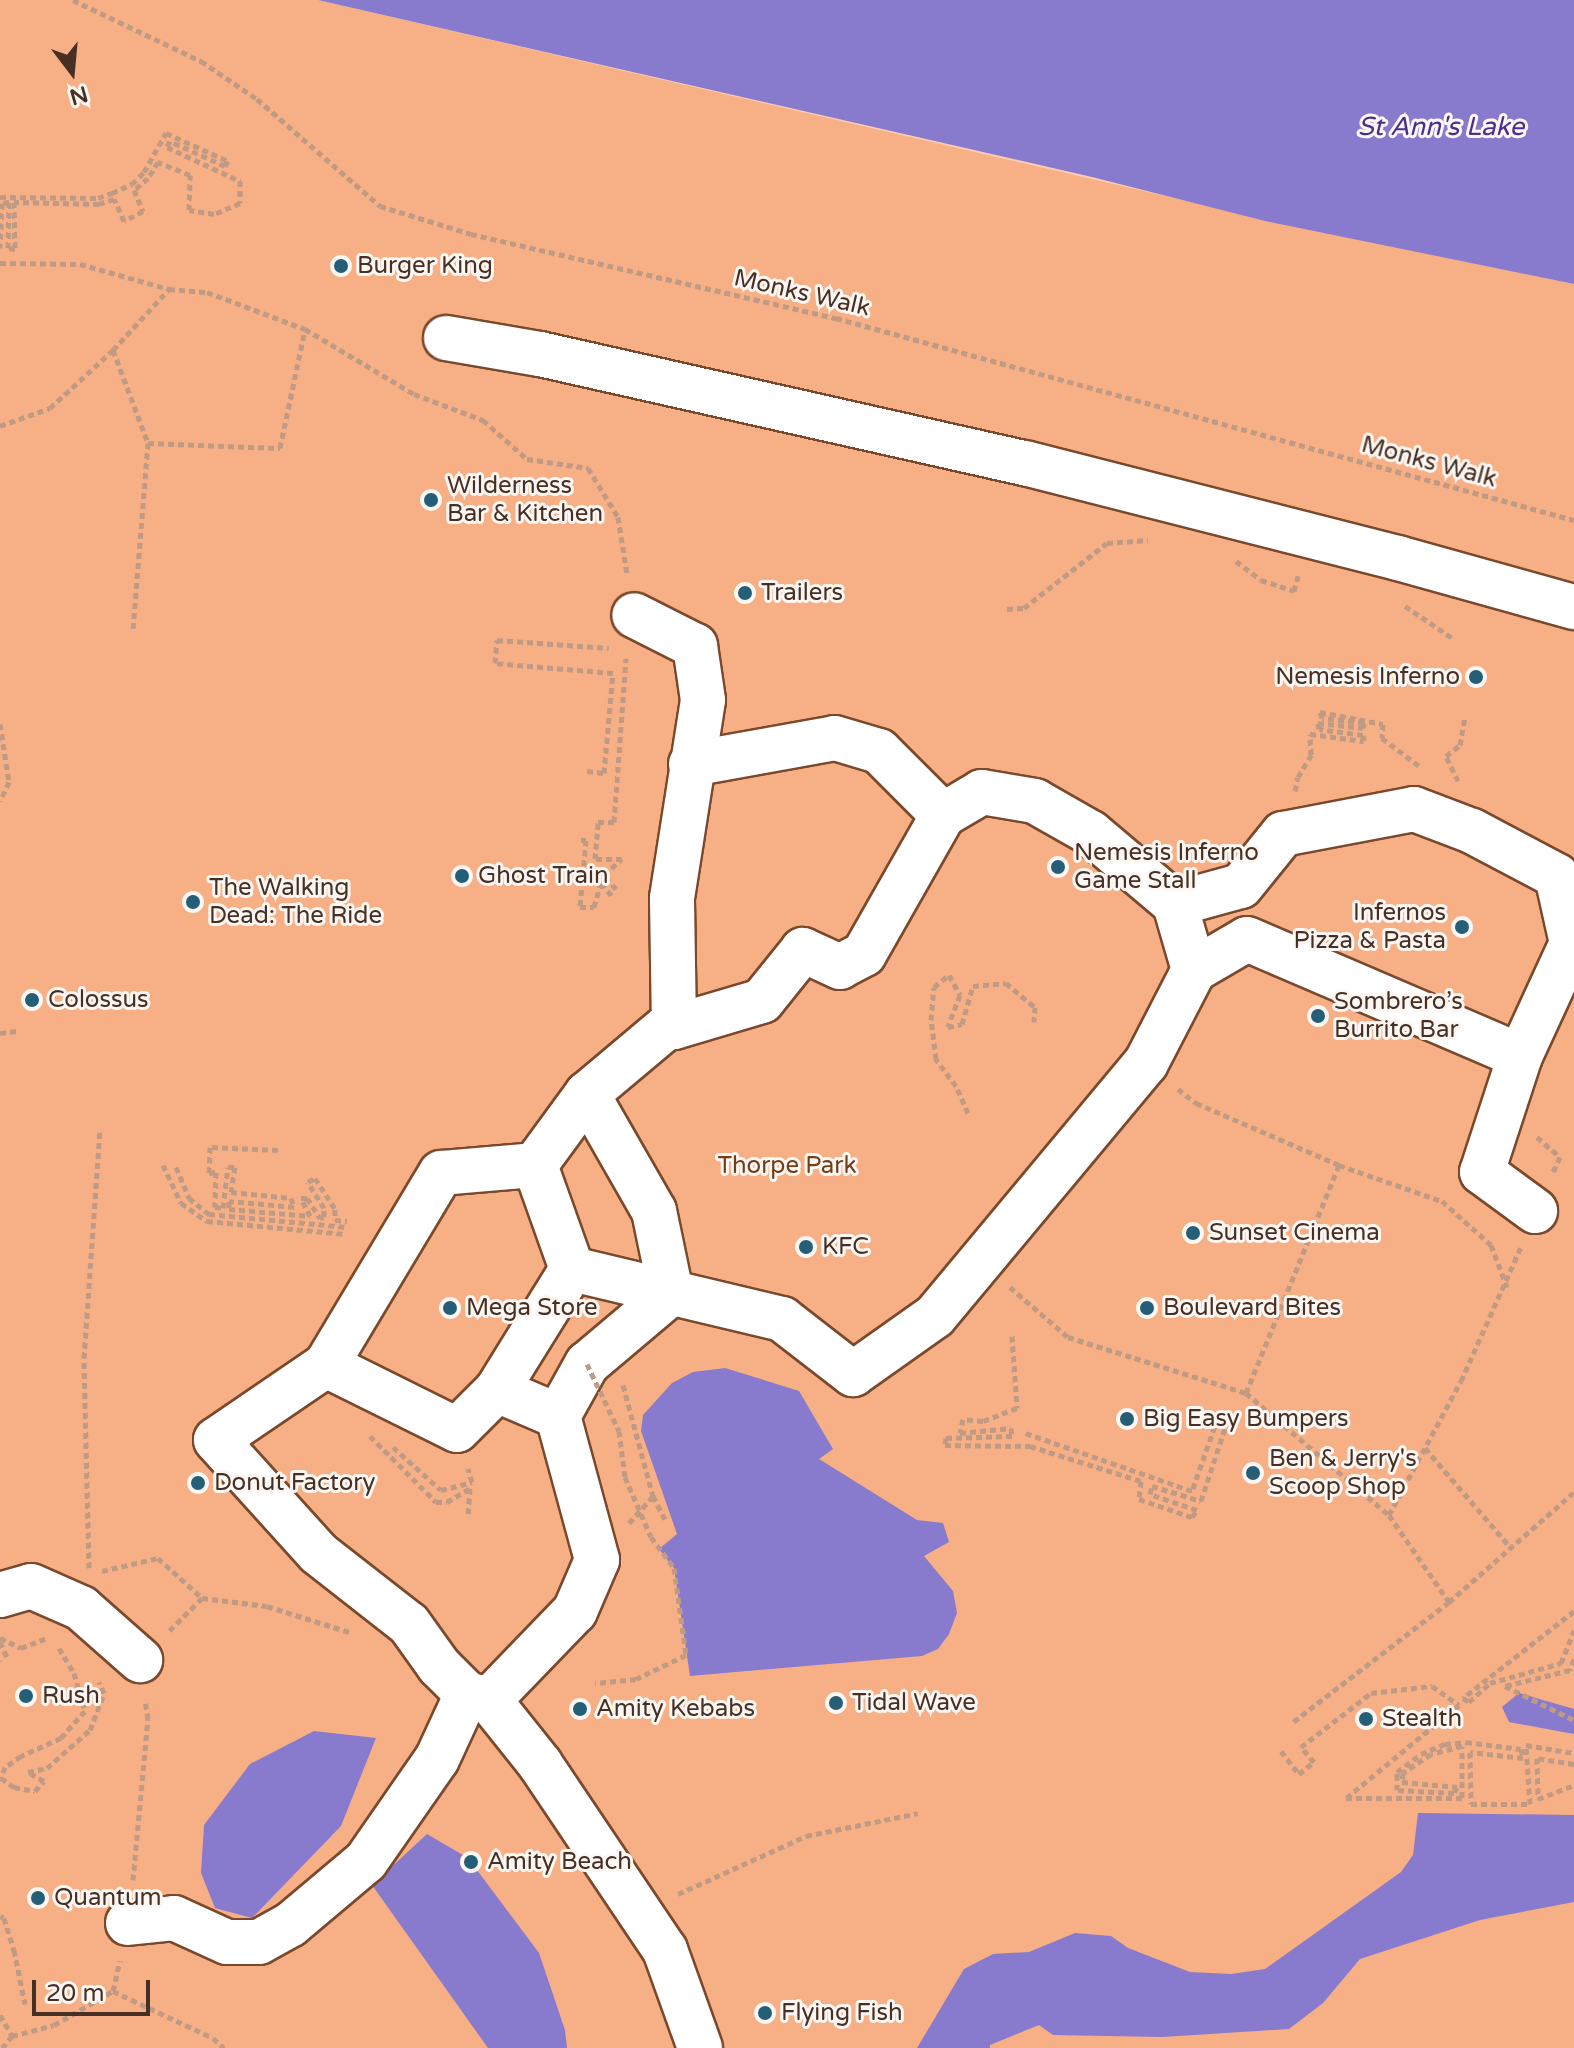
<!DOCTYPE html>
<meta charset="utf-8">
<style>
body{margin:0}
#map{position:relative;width:1574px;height:2048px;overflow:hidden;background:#fbccb2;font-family:"Varela Round",sans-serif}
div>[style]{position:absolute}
.green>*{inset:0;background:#f7af86}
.water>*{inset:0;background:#887acc}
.path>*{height:5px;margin-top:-2.5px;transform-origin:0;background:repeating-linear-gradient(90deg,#c19a84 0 6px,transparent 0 10px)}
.roads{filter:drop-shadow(2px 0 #7a492c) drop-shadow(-2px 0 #7a492c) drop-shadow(0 2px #7a492c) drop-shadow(0 -2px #7a492c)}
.minor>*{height:44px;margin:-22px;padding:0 22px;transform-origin:22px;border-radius:22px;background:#fff}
.path-bridge>*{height:5px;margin-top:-2.5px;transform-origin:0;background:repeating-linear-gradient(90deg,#c19a84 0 6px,transparent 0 10px)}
.dots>*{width:22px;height:22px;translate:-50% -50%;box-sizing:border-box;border:4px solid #fdf7f4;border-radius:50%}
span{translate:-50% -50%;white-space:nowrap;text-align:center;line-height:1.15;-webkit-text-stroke:6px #fdf7f4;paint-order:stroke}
.poi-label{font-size:24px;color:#473023}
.left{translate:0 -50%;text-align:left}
.right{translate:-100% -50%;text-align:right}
.street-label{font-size:24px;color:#473023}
.park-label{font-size:24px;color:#743d19}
.water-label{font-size:26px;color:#4a2f91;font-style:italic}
.north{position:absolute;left:32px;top:32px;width:80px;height:80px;-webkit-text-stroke:6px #fdf7f4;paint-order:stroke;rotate:164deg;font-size:22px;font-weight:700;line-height:32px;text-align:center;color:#473023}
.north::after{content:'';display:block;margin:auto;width:28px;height:36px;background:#473023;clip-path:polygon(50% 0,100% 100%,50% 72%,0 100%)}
.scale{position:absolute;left:32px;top:1980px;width:118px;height:36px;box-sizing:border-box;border:4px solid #473023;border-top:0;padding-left:10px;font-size:24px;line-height:28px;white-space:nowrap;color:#473023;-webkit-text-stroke:6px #fdf7f4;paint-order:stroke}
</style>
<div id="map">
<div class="green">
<div style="clip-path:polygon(0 0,318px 0,1295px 226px,1574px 284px,1574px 2048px,0 2048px)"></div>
</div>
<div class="water">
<div style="clip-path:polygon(318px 0,1574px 0,1574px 284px,1265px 221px,1092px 177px)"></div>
<div style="clip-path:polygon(725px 1368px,799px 1391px,833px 1449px,819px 1459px,917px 1520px,943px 1523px,949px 1542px,924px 1556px,953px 1591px,957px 1613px,949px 1634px,938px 1649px,922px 1656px,690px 1676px,674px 1568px,659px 1549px,677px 1534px,641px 1431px,643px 1415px,672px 1383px,693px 1372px)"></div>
<div style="clip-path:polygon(1519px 1693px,1574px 1709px,1574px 1734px,1509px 1722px,1502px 1707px)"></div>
<div style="clip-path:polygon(314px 1731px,376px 1738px,341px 1826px,252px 1918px,215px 1908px,201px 1873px,204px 1825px,250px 1764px)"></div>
<div style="clip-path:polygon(1418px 1813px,1574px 1815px,1574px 1902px,1480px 1920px,1360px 1959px,1323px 2003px,1289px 2029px,1162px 2037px,1053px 2035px,1039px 2025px,990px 2045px,990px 2048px,917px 2048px,964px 1969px,993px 1954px,1029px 1952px,1075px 1933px,1111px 1936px,1128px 1948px,1190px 1972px,1231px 1974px,1265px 1969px,1401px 1872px,1413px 1855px)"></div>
<div style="clip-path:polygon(427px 1834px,468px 1858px,539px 1953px,565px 2030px,567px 2048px,488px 2048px,372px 1885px)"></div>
</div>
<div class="path">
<div style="left:73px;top:0;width:142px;rotate:25.5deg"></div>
<div style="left:201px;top:61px;width:68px;rotate:34.2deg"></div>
<div style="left:257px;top:99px;width:163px;rotate:41deg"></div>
<div style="left:380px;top:206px;width:95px;rotate:17.1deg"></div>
<div style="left:471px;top:234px;width:375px;rotate:13deg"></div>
<div style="left:836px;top:318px;width:765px;rotate:15.31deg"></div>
<div style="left:0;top:197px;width:98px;rotate:0.6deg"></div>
<div style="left:98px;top:198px;width:15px;rotate:-20deg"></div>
<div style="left:112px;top:193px;width:22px;rotate:-24deg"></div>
<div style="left:132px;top:184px;width:17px;rotate:-45deg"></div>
<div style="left:144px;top:172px;width:45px;rotate:-60.6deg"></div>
<div style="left:166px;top:133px;width:68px;rotate:24.3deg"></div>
<div style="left:228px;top:161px;width:6px;rotate:121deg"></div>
<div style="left:225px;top:166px;width:60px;rotate:-155.6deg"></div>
<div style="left:170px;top:141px;width:7px;rotate:117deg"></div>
<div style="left:167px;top:147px;width:81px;rotate:25deg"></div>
<div style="left:240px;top:181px;width:22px;rotate:90deg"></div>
<div style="left:240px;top:203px;width:28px;rotate:157deg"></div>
<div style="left:214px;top:214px;width:25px;rotate:-171deg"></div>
<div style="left:189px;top:210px;width:35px;rotate:-88deg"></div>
<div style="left:190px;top:175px;width:35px;rotate:-158deg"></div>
<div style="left:158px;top:162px;width:19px;rotate:122deg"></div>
<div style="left:148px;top:178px;width:18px;rotate:139deg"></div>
<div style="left:134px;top:190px;width:23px;rotate:67deg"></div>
<div style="left:143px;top:211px;width:21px;rotate:152deg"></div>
<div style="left:124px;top:221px;width:24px;rotate:-114deg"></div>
<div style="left:114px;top:199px;width:16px;rotate:162deg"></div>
<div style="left:99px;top:204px;width:85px;rotate:-178.7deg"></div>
<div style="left:14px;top:202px;width:47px;rotate:88.8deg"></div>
<div style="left:15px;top:249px;width:7px;rotate:-172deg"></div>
<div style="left:8px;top:248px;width:46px;rotate:-88.8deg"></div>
<div style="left:9px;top:202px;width:7px;rotate:172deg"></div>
<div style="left:2px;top:203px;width:45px;rotate:92.5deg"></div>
<div style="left:0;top:263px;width:80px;rotate:0.7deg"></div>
<div style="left:80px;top:264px;width:92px;rotate:15.7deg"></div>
<div style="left:113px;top:350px;width:99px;rotate:69.4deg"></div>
<div style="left:148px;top:443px;width:186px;rotate:94.6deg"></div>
<div style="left:0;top:426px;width:53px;rotate:-19.8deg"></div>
<div style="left:50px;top:408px;width:86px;rotate:-42.6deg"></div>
<div style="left:113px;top:350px;width:83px;rotate:-47.4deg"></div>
<div style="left:169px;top:289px;width:38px;rotate:5deg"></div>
<div style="left:207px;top:292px;width:105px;rotate:20.7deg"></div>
<div style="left:305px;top:329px;width:127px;rotate:30.8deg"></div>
<div style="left:414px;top:394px;width:74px;rotate:20.6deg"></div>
<div style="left:483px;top:420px;width:59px;rotate:41.6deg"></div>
<div style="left:527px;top:459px;width:62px;rotate:8.4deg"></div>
<div style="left:588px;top:468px;width:57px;rotate:58.5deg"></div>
<div style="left:618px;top:517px;width:58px;rotate:81deg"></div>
<div style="left:148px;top:443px;width:132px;rotate:2.2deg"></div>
<div style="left:280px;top:448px;width:122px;rotate:-78.1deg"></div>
<div style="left:1236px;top:561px;width:31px;rotate:37deg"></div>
<div style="left:1261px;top:580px;width:35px;rotate:18deg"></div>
<div style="left:1294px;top:591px;width:16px;rotate:-75deg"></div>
<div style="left:1405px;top:606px;width:59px;rotate:34deg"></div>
<div style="left:1007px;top:609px;width:17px;rotate:-3deg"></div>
<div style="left:1024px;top:608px;width:105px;rotate:-38.1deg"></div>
<div style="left:1107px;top:543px;width:41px;rotate:-4.2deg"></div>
<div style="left:0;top:724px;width:59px;rotate:81.2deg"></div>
<div style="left:9px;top:782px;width:21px;rotate:115deg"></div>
<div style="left:587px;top:771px;width:17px;rotate:7deg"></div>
<div style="left:604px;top:773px;width:100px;rotate:-84.9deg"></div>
<div style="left:613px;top:673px;width:118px;rotate:-175.2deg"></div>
<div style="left:495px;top:663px;width:23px;rotate:-85deg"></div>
<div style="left:497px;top:640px;width:112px;rotate:4.1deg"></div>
<div style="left:1458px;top:781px;width:28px;rotate:-116deg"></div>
<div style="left:1446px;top:756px;width:18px;rotate:-38deg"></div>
<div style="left:1460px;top:745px;width:27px;rotate:-80deg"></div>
<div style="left:1295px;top:791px;width:14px;rotate:-78deg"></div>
<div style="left:1298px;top:777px;width:26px;rotate:-59deg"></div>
<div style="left:1311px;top:755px;width:21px;rotate:-93deg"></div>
<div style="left:1310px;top:734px;width:54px;rotate:7.4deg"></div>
<div style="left:1364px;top:741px;width:6px;rotate:-99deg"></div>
<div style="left:1363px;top:735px;width:44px;rotate:-172.2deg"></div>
<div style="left:1319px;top:729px;width:6px;rotate:-99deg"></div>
<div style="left:1318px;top:723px;width:45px;rotate:6.3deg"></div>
<div style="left:1363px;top:728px;width:5px;rotate:-79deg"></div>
<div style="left:1364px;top:723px;width:42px;rotate:-173.2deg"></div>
<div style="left:1322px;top:718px;width:6px;rotate:-108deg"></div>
<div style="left:1320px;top:712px;width:64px;rotate:10.8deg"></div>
<div style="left:1383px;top:724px;width:14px;rotate:94deg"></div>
<div style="left:1382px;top:738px;width:50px;rotate:36.9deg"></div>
<div style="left:581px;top:840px;width:5px"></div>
<div style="left:586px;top:840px;width:67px;rotate:95.1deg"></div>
<div style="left:580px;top:907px;width:14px"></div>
<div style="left:594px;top:907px;width:25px;rotate:-74deg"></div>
<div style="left:601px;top:883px;width:17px;rotate:50deg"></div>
<div style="left:616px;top:889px;width:18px;rotate:-131deg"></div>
<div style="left:604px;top:875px;width:24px;rotate:-42deg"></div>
<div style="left:622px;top:859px;width:27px;rotate:180deg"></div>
<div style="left:595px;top:859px;width:37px;rotate:-85deg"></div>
<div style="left:598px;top:822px;width:16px"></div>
<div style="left:614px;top:822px;width:164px;rotate:-85.8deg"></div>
<div style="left:0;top:1033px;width:17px;rotate:-7deg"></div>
<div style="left:1178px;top:1089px;width:23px;rotate:38deg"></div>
<div style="left:1196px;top:1103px;width:156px;rotate:23.4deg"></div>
<div style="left:1339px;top:1165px;width:109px;rotate:19.3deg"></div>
<div style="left:1442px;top:1201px;width:66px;rotate:41.9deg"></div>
<div style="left:1491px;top:1245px;width:45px;rotate:69.1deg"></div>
<div style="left:968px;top:1113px;width:30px;rotate:-114deg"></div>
<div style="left:956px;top:1086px;width:34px;rotate:-127deg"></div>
<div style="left:936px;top:1059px;width:39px;rotate:-97deg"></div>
<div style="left:931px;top:1020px;width:33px;rotate:-85deg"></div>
<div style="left:934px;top:987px;width:19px;rotate:-39deg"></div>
<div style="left:949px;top:975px;width:23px;rotate:61deg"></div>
<div style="left:960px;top:995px;width:34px;rotate:111deg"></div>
<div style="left:948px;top:1027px;width:14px;rotate:-12deg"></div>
<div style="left:962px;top:1024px;width:40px;rotate:-74deg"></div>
<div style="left:973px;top:986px;width:33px;rotate:-5deg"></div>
<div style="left:1006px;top:983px;width:38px;rotate:40deg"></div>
<div style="left:1035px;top:1007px;width:15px;rotate:94deg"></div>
<div style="left:1537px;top:1137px;width:30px;rotate:41deg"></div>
<div style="left:1560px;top:1157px;width:17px;rotate:115deg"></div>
<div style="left:278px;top:1150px;width:68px;rotate:-177.5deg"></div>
<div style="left:210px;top:1147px;width:26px;rotate:92deg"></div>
<div style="left:209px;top:1173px;width:7px;rotate:-8deg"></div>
<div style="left:216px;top:1172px;width:35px;rotate:92deg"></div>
<div style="left:215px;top:1207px;width:8px;rotate:7deg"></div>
<div style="left:223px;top:1208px;width:41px;rotate:-83deg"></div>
<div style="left:228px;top:1167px;width:7px"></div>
<div style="left:235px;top:1167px;width:25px;rotate:99deg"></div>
<div style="left:231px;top:1192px;width:60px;rotate:5.7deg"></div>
<div style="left:291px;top:1198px;width:9px;rotate:72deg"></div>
<div style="left:294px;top:1207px;width:65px;rotate:-174.7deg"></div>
<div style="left:229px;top:1201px;width:8px;rotate:90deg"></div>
<div style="left:229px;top:1209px;width:81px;rotate:4.9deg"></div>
<div style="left:310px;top:1216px;width:20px;rotate:-117deg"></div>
<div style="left:301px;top:1198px;width:6px"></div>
<div style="left:307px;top:1198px;width:24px;rotate:57deg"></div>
<div style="left:320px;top:1218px;width:4px;rotate:-14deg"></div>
<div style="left:324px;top:1217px;width:9px;rotate:-90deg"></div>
<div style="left:324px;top:1208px;width:31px;rotate:-122deg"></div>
<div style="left:308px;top:1182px;width:8px;rotate:-30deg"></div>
<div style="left:315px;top:1178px;width:37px;rotate:57deg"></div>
<div style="left:335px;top:1209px;width:11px;rotate:90deg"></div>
<div style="left:335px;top:1220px;width:12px;rotate:5deg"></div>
<div style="left:163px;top:1165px;width:42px;rotate:64.7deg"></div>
<div style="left:181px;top:1203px;width:32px;rotate:35deg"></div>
<div style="left:207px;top:1221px;width:139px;rotate:5.4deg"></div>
<div style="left:176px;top:1167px;width:34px;rotate:67deg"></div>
<div style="left:189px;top:1198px;width:26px;rotate:39deg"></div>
<div style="left:209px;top:1214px;width:138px;rotate:5.4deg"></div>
<div style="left:1010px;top:1287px;width:77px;rotate:40.8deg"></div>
<div style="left:1068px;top:1337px;width:187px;rotate:17.5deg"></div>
<div style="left:1246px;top:1393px;width:188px;rotate:40.5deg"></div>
<div style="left:1389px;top:1515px;width:106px;rotate:55.4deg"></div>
<div style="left:1449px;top:1602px;width:198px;rotate:142.4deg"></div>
<div style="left:1012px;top:1336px;width:72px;rotate:86deg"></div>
<div style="left:1017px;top:1408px;width:36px;rotate:159deg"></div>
<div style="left:983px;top:1421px;width:20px;rotate:-174deg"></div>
<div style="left:963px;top:1419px;width:14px;rotate:102deg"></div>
<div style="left:960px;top:1433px;width:51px;rotate:-5.6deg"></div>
<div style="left:1011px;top:1428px;width:8px;rotate:83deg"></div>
<div style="left:1012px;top:1436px;width:66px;rotate:178.3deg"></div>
<div style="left:946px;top:1438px;width:7px;rotate:98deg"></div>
<div style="left:945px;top:1445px;width:85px;rotate:0.7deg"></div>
<div style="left:1030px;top:1446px;width:116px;rotate:17.5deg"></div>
<div style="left:1141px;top:1481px;width:18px;rotate:96deg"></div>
<div style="left:1139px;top:1499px;width:56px;rotate:18.8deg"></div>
<div style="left:1192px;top:1517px;width:9px;rotate:-54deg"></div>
<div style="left:1197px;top:1510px;width:50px;rotate:-161.2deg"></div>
<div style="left:1150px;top:1494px;width:8px;rotate:-76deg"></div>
<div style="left:1152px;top:1486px;width:51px;rotate:17deg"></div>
<div style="left:1201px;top:1501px;width:83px;rotate:-71.8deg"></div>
<div style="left:1227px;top:1422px;width:10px;rotate:-151deg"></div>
<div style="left:1218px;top:1417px;width:78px;rotate:109.4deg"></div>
<div style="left:1192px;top:1491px;width:179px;rotate:-160.8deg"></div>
<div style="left:623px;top:1385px;width:115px;rotate:74.9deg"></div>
<div style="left:1246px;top:1393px;width:246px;rotate:-67.8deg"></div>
<div style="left:370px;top:1436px;width:93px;rotate:45deg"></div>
<div style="left:436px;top:1502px;width:11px"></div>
<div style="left:447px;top:1502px;width:27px;rotate:-31deg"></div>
<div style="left:470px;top:1488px;width:26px;rotate:94deg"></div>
<div style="left:393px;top:1447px;width:64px;rotate:41.9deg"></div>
<div style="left:441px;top:1490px;width:32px;rotate:-14deg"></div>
<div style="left:472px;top:1482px;width:14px;rotate:-107deg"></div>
<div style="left:1425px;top:1448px;width:132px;rotate:49.3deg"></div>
<div style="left:1389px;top:1515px;width:152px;rotate:-61.8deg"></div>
<div style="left:1461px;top:1381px;width:147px;rotate:-65.9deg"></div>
<div style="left:629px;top:1523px;width:36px;rotate:-48deg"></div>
<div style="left:653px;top:1496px;width:30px;rotate:63deg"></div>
<div style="left:89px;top:1568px;width:210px;rotate:-91.4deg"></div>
<div style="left:84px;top:1358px;width:230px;rotate:-86deg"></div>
<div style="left:102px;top:1571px;width:57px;rotate:-13.1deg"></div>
<div style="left:158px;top:1558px;width:59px;rotate:42.3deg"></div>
<div style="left:202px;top:1598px;width:49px;rotate:135deg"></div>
<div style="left:202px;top:1598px;width:65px;rotate:7deg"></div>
<div style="left:267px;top:1606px;width:86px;rotate:17.6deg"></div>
<div style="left:1449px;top:1602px;width:167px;rotate:-41.3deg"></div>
<div style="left:1574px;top:1611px;width:141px;rotate:141.9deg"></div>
<div style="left:1463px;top:1698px;width:7px;rotate:34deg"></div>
<div style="left:1469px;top:1702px;width:28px;rotate:-42deg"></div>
<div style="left:1490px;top:1683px;width:74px;rotate:-15.7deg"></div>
<div style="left:1561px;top:1663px;width:35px;rotate:-68deg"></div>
<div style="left:0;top:1638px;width:23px;rotate:25deg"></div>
<div style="left:21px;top:1648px;width:26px;rotate:-21deg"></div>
<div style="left:0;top:1642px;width:19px;rotate:65deg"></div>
<div style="left:59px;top:1648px;width:29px;rotate:59deg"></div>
<div style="left:74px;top:1673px;width:40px;rotate:74deg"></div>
<div style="left:85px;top:1711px;width:36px;rotate:132deg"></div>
<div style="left:61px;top:1738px;width:44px;rotate:155.8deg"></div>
<div style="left:21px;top:1756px;width:19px;rotate:145deg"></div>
<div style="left:5px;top:1767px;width:12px;rotate:110deg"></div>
<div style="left:1px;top:1778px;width:16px;rotate:35deg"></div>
<div style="left:14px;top:1787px;width:21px;rotate:11deg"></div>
<div style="left:35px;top:1791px;width:13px;rotate:-48deg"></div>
<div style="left:44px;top:1781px;width:18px;rotate:-151deg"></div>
<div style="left:28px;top:1772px;width:19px;rotate:-12deg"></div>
<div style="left:47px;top:1768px;width:57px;rotate:-41.5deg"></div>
<div style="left:90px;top:1730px;width:40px;rotate:-69deg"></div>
<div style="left:104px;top:1693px;width:12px;rotate:-114deg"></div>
<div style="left:1574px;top:1659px;width:12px;rotate:110deg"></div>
<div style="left:1570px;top:1670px;width:67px;rotate:166.2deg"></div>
<div style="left:1505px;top:1686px;width:77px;rotate:26.2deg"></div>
<div style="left:0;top:1661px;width:1px;rotate:45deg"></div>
<div style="left:1281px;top:1751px;width:29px;rotate:52deg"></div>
<div style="left:1299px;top:1774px;width:19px;rotate:-39deg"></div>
<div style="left:1314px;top:1762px;width:20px;rotate:-131deg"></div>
<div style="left:1301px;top:1747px;width:88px;rotate:-37.6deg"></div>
<div style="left:1371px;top:1693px;width:61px;rotate:-6.5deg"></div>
<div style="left:1432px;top:1686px;width:33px;rotate:35deg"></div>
<div style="left:1459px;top:1705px;width:146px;rotate:140.5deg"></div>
<div style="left:1346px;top:1798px;width:116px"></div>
<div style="left:1462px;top:1798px;width:52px;rotate:-90deg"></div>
<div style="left:1462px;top:1746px;width:32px;rotate:166deg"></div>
<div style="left:1431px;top:1754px;width:34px;rotate:146deg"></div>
<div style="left:1403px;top:1773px;width:9px;rotate:96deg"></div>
<div style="left:1402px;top:1782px;width:55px;rotate:5.2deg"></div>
<div style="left:1457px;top:1787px;width:7px;rotate:117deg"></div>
<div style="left:1454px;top:1793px;width:57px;rotate:-177deg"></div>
<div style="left:1397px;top:1790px;width:18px;rotate:-90deg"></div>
<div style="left:1397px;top:1772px;width:30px;rotate:-37deg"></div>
<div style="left:1421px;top:1754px;width:26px;rotate:-23deg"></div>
<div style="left:1445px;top:1744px;width:21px;rotate:-5deg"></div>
<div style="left:1466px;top:1742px;width:55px;rotate:7.3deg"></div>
<div style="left:1521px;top:1749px;width:9px;rotate:77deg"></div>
<div style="left:1523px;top:1758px;width:53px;rotate:-173.5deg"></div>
<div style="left:1470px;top:1752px;width:52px;rotate:88.9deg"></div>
<div style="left:1471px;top:1804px;width:59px"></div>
<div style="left:1530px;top:1804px;width:59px;rotate:-93.9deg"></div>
<div style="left:1526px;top:1745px;width:49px;rotate:9.5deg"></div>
<div style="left:1574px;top:1764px;width:37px;rotate:-171deg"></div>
<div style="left:1537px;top:1758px;width:41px;rotate:88.6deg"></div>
<div style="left:1538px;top:1799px;width:39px;rotate:-21deg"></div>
<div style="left:133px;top:1880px;width:162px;rotate:-84.7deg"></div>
<div style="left:148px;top:1719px;width:20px;rotate:-99deg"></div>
<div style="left:678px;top:1894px;width:141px;rotate:-24.4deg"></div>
<div style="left:806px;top:1836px;width:114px;rotate:-11.6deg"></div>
<div style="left:0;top:1916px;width:4px;rotate:27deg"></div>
<div style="left:4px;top:1918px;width:34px;rotate:73deg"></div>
<div style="left:14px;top:1950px;width:55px;rotate:78.5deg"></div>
<div style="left:113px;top:1991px;width:110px;rotate:25.2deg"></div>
<div style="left:213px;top:2038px;width:15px;rotate:42deg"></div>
<div style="left:0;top:2015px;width:24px;rotate:60deg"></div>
<div style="left:2px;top:2048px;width:16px;rotate:-50deg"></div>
<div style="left:12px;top:2036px;width:43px;rotate:-14.7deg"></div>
<div style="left:54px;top:2025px;width:68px;rotate:-30deg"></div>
<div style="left:113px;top:1991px;width:31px;rotate:-77deg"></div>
</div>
<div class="roads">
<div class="minor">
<div style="left:446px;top:338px;width:95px;rotate:9.7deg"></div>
<div style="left:540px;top:354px;width:497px;rotate:12.7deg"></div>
<div style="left:1025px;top:463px;width:385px;rotate:14.3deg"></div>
<div style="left:1398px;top:558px;width:183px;rotate:15.6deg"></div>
<div style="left:691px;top:764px;width:146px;rotate:-10.2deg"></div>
<div style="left:835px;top:738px;width:46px;rotate:16.5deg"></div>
<div style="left:879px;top:751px;width:91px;rotate:45deg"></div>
<div style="left:1175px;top:904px;width:68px;rotate:-15.3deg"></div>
<div style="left:1241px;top:886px;width:67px;rotate:-51.1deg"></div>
<div style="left:1283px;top:834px;width:133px;rotate:-10.8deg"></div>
<div style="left:1414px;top:809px;width:62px;rotate:20.8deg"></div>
<div style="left:1472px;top:831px;width:96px;rotate:27.9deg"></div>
<div style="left:1557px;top:876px;width:69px;rotate:77.4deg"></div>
<div style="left:1572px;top:943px;width:124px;rotate:114.7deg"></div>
<div style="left:1520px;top:1056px;width:122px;rotate:108.1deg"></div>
<div style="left:1482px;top:1172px;width:66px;rotate:36.3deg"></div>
<div style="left:1194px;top:970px;width:61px;rotate:-30.3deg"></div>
<div style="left:1247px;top:939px;width:297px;rotate:23.2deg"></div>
<div style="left:535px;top:1165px;width:94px;rotate:175.1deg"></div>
<div style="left:441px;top:1173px;width:224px;rotate:120.9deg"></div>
<div style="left:326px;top:1365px;width:133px;rotate:145.7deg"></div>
<div style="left:216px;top:1440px;width:152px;rotate:47.9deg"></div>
<div style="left:318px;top:1553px;width:115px;rotate:38deg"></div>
<div style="left:409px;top:1624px;width:52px;rotate:54.5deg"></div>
<div style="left:439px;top:1666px;width:40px;rotate:45deg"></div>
<div style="left:467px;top:1694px;width:23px;rotate:15deg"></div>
<div style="left:489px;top:1700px;width:82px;rotate:51.4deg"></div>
<div style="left:540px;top:1764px;width:224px;rotate:56.1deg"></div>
<div style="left:665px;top:1950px;width:104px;rotate:70.3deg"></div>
<div style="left:572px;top:1269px;width:216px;rotate:13.4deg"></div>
<div style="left:782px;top:1319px;width:90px;rotate:37.8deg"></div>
<div style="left:853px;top:1374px;width:100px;rotate:-35.3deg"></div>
<div style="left:935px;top:1316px;width:329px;rotate:-50.2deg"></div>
<div style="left:1146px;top:1063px;width:105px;rotate:-62.7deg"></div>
<div style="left:1194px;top:970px;width:69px;rotate:-106.1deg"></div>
<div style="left:1175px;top:904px;width:110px;rotate:-139.8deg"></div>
<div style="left:1091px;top:833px;width:64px;rotate:-150.3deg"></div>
<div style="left:1035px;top:801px;width:54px;rotate:-170.4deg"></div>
<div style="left:982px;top:792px;width:45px;rotate:149.5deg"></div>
<div style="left:943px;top:815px;width:160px;rotate:119.6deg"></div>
<div style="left:864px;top:954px;width:27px;rotate:152deg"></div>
<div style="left:840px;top:967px;width:41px;rotate:-155.3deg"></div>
<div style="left:803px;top:950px;width:65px;rotate:128.8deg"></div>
<div style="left:762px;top:1001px;width:92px;rotate:163.5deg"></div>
<div style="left:674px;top:1027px;width:129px;rotate:-90.9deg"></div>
<div style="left:672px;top:898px;width:200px;rotate:-81.1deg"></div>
<div style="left:703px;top:700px;width:55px;rotate:-98.4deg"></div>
<div style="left:695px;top:646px;width:68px;rotate:-153.1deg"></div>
<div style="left:326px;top:1365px;width:146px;rotate:26.4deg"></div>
<div style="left:457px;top:1430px;width:57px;rotate:-45deg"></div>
<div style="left:497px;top:1390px;width:66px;rotate:23.1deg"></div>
<div style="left:558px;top:1416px;width:149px;rotate:74.8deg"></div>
<div style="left:597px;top:1560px;width:56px;rotate:113.3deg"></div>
<div style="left:575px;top:1611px;width:124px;rotate:134deg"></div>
<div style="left:497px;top:1390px;width:142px;rotate:-58.2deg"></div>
<div style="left:572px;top:1269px;width:110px;rotate:-109.6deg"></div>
<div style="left:535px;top:1165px;width:88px;rotate:-53.8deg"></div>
<div style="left:558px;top:1416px;width:60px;rotate:-60.9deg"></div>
<div style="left:587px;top:1364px;width:110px;rotate:-40.2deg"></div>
<div style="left:671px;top:1293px;width:84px;rotate:-101.7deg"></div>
<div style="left:654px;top:1211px;width:135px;rotate:-119.8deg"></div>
<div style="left:587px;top:1094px;width:114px;rotate:-40deg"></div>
<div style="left:0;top:1595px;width:32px;rotate:-16deg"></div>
<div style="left:31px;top:1586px;width:55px;rotate:23.7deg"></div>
<div style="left:81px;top:1608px;width:79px;rotate:41.4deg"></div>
<div style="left:128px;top:1923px;width:46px;rotate:-6.2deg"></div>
<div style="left:174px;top:1918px;width:58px;rotate:24.4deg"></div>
<div style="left:227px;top:1942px;width:32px"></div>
<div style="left:259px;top:1942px;width:35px;rotate:-29deg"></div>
<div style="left:290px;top:1925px;width:99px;rotate:-40.1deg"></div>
<div style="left:366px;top:1861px;width:124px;rotate:-55.2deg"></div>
<div style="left:437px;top:1759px;width:72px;rotate:-65.2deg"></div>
</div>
</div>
<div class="path-bridge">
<div style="left:587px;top:1364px;width:74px;rotate:64.5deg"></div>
<div style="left:619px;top:1431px;width:46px;rotate:82.6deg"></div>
<div style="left:625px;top:1477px;width:65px;rotate:66.6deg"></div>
<div style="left:651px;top:1537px;width:39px;rotate:53deg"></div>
<div style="left:674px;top:1568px;width:88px;rotate:82.1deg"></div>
<div style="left:686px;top:1655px;width:55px;rotate:154.4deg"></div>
<div style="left:636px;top:1679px;width:41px;rotate:174.4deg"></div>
</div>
<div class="dots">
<div style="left:341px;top:266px;background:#255e77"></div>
<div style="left:431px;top:500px;background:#255e77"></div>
<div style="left:745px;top:593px;background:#255e77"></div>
<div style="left:1476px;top:677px;background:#255e77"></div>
<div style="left:1058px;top:867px;background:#255e77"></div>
<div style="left:462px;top:876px;background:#255e77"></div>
<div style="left:193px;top:902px;background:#255e77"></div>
<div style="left:1462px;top:927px;background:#255e77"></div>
<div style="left:32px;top:1000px;background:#255e77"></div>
<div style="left:1318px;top:1016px;background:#255e77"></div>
<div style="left:1193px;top:1233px;background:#255e77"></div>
<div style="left:806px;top:1247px;background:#255e77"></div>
<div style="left:450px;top:1308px;background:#255e77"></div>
<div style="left:1147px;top:1308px;background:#255e77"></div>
<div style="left:1127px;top:1419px;background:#255e77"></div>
<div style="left:1253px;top:1473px;background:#255e77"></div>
<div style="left:198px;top:1483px;background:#255e77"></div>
<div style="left:26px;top:1696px;background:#255e77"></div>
<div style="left:836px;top:1703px;background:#255e77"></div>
<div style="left:580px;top:1709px;background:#255e77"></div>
<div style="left:1366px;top:1719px;background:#255e77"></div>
<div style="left:471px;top:1862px;background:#255e77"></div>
<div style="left:38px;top:1898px;background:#255e77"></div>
<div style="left:765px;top:2013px;background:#255e77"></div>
</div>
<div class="poi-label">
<span class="left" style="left:357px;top:266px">Burger King</span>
<span class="left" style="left:447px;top:500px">Wilderness<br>Bar &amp; Kitchen</span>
<span class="left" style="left:761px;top:593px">Trailers</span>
<span class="right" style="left:1460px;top:677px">Nemesis Inferno</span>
<span class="left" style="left:1074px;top:867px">Nemesis Inferno<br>Game Stall</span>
<span class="left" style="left:478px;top:876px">Ghost Train</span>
<span class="left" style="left:209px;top:902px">The Walking<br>Dead: The Ride</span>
<span class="right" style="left:1446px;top:927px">Infernos<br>Pizza &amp; Pasta</span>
<span class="left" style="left:48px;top:1000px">Colossus</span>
<span class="left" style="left:1334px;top:1016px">Sombrero’s<br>Burrito Bar</span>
<span class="left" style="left:1209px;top:1233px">Sunset Cinema</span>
<span class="left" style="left:822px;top:1247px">KFC</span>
<span class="left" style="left:466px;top:1308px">Mega Store</span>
<span class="left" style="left:1163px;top:1308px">Boulevard Bites</span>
<span class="left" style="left:1143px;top:1419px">Big Easy Bumpers</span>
<span class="left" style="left:1269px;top:1473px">Ben &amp; Jerry's<br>Scoop Shop</span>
<span class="left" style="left:214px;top:1483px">Donut Factory</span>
<span class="left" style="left:42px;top:1696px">Rush</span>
<span class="left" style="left:852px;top:1703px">Tidal Wave</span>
<span class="left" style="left:596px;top:1709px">Amity Kebabs</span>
<span class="left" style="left:1382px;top:1719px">Stealth</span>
<span class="left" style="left:487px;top:1862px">Amity Beach</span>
<span class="left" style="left:54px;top:1898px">Quantum</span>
<span class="left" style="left:781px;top:2013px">Flying Fish</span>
</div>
<div class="street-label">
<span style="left:802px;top:293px;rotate:13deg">Monks Walk</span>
<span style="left:1429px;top:462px;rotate:15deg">Monks Walk</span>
</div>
<div class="park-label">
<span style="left:787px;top:1166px">Thorpe Park</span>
</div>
<div class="water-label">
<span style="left:1441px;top:127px">St Ann's Lake</span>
</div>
<div class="north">N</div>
<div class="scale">20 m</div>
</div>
